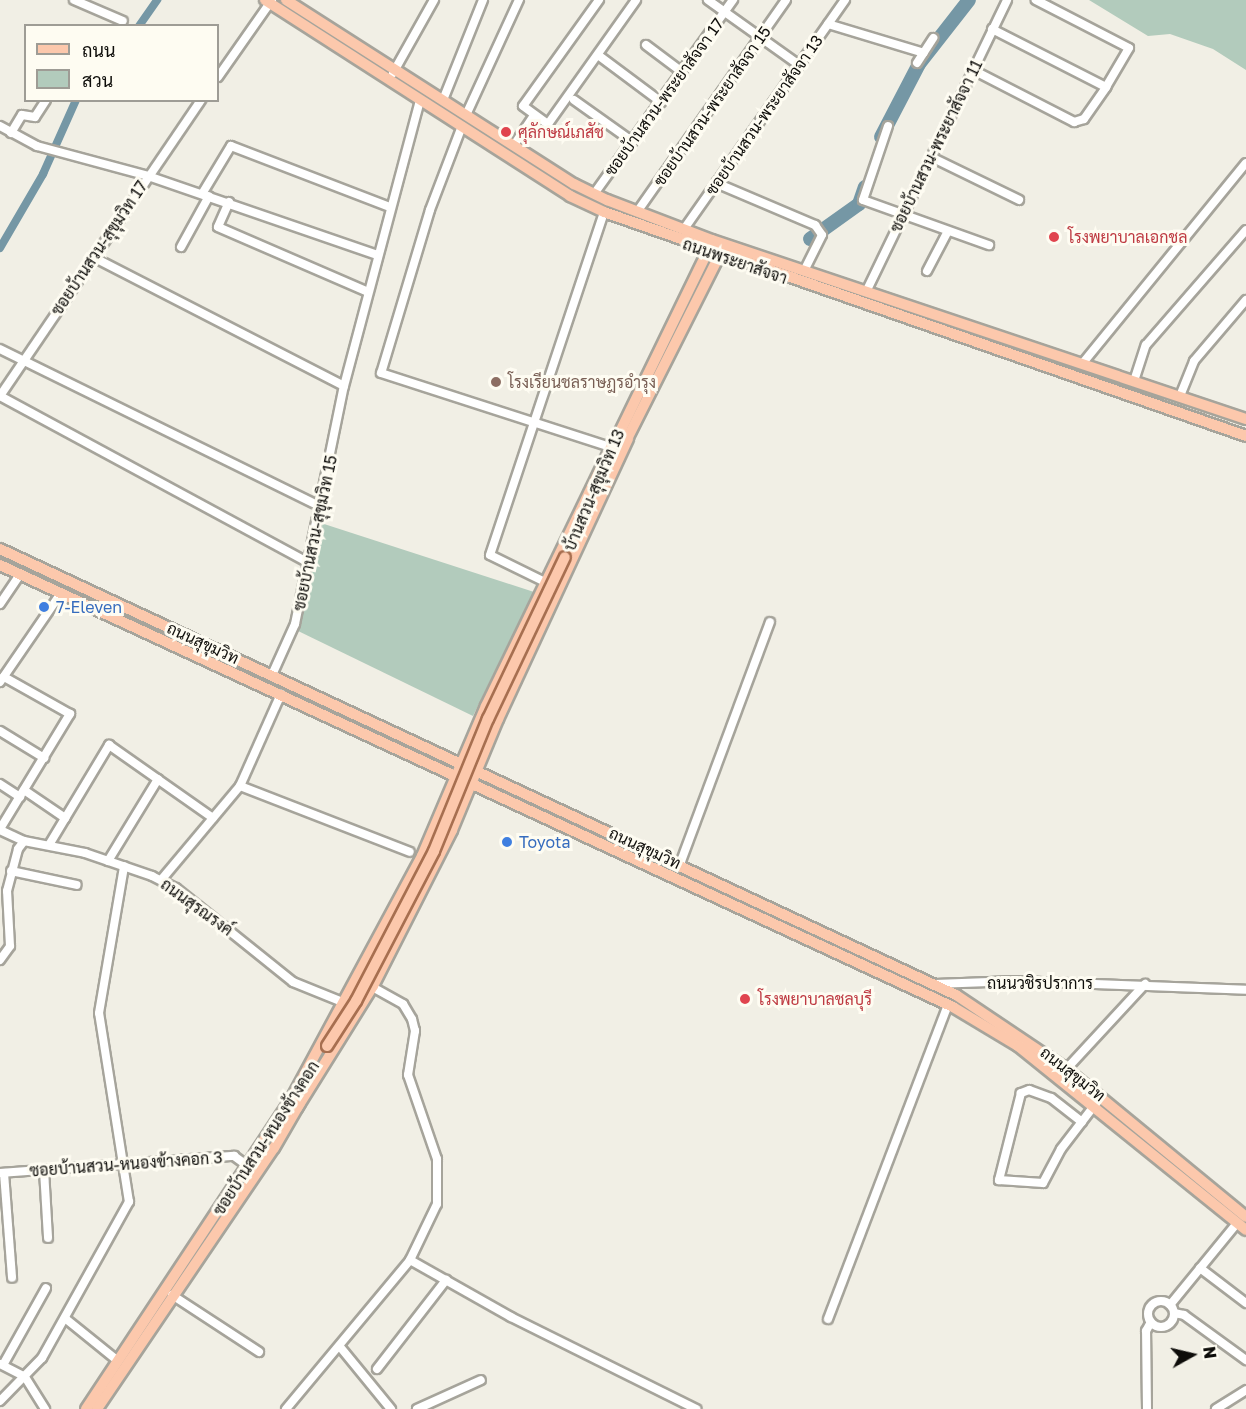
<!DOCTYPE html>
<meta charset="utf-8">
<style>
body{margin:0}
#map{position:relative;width:1246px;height:1409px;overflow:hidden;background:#f1efe5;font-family:"Golos Text",Sarabun,sans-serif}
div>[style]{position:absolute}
.green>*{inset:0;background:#b2cbbc}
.canal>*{height:8px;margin:-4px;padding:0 4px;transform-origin:4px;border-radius:4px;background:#7597a5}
.river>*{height:14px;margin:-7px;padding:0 7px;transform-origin:7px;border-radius:7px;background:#7597a5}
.roads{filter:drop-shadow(2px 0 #a6a49b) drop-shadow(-2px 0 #a6a49b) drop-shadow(0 2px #a6a49b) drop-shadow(0 -2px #a6a49b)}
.minor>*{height:8px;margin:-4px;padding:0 4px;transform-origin:4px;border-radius:4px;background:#fff}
.minor>.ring{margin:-4px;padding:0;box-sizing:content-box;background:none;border:8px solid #fff;border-radius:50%}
.major>*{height:10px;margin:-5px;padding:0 5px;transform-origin:5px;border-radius:5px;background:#fcc8ac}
.bridges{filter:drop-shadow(2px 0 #a76f50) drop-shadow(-2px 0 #a76f50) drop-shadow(0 2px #a76f50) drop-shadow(0 -2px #a76f50)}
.major-bridge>*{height:10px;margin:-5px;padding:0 5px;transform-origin:5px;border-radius:5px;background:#fcc8ac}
.dots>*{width:16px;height:16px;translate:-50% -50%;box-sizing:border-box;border:3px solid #fefcf2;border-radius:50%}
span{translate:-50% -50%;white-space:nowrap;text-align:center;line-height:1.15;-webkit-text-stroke:6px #fefcf2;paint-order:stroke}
.street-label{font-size:16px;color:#0e0d0a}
.health-label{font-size:16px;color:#be3a42}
.left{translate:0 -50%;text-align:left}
.education-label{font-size:16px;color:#785e54}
.shop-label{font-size:16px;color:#366cbe}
.legend{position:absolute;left:24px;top:24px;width:195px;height:78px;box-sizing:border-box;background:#fefcf2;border:2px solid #9e9c95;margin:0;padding:8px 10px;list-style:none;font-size:18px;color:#0e0d0a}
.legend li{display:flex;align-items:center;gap:12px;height:30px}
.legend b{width:30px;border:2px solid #9e9c95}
.north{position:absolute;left:1162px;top:1325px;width:60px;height:60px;-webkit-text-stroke:4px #fefcf2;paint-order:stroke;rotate:82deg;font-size:16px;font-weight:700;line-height:24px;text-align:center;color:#0e0d0a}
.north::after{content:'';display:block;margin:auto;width:21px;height:27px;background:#0e0d0a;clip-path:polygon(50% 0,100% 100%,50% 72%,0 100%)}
</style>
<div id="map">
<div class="green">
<div style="clip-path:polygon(1089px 0,1246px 0,1246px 70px,1213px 49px,1170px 34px,1148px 36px)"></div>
<div style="clip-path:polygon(321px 523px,534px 592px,473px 716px,294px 629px)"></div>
</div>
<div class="canal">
<div style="left:139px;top:26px;width:32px;rotate:-55deg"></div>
<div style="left:0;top:248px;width:86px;rotate:-59.8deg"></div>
<div style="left:43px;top:174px;width:81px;rotate:-66deg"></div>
</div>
<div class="river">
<div style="left:881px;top:137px;width:82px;rotate:-62.5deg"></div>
<div style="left:919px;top:64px;width:81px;rotate:-52deg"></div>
<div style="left:810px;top:239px;width:60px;rotate:-35.5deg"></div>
<div style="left:859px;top:204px;width:18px;rotate:-71deg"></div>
</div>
<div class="roads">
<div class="minor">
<div style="left:74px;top:0;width:53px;rotate:23.2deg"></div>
<div style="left:599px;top:0;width:130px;rotate:125.6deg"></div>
<div style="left:523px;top:106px;width:31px;rotate:36deg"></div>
<div style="left:548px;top:124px;width:152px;rotate:-54.6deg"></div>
<div style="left:708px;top:0;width:112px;rotate:35.5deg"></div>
<div style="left:828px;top:24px;width:100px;rotate:16.8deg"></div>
<div style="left:992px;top:29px;width:128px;rotate:27deg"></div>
<div style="left:1106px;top:87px;width:45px;rotate:-59.5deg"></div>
<div style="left:1129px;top:48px;width:105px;rotate:-152.7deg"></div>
<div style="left:646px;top:45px;width:45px;rotate:36.9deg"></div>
<div style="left:598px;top:55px;width:79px;rotate:36.7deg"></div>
<div style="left:917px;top:63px;width:30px;rotate:-57deg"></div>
<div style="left:973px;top:70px;width:114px;rotate:27.2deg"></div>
<div style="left:1074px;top:122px;width:10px;rotate:-17deg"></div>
<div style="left:1084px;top:119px;width:39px;rotate:-55deg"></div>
<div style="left:393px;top:73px;width:84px;rotate:-60.7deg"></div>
<div style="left:218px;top:77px;width:94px;rotate:-55deg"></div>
<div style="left:443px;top:100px;width:108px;rotate:-68.2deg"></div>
<div style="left:574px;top:100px;width:72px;rotate:35.4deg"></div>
<div style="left:466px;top:115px;width:127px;rotate:-65.3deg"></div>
<div style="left:0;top:126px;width:42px;rotate:28.4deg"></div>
<div style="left:37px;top:146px;width:115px;rotate:15.1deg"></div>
<div style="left:148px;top:176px;width:243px;rotate:19deg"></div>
<div style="left:462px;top:126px;width:90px;rotate:110.9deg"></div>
<div style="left:430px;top:210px;width:170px;rotate:106.7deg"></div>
<div style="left:381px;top:373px;width:241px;rotate:17.9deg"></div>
<div style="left:888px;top:126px;width:78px;rotate:108.7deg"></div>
<div style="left:863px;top:200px;width:134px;rotate:19.7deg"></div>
<div style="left:11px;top:133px;width:21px;rotate:-59deg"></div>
<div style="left:22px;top:115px;width:13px;rotate:9deg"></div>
<div style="left:35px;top:117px;width:20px;rotate:-57deg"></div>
<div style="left:514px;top:145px;width:36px;rotate:-56deg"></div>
<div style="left:931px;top:157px;width:98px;rotate:26deg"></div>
<div style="left:716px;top:183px;width:108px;rotate:23deg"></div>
<div style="left:815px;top:225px;width:12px;rotate:55deg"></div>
<div style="left:822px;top:235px;width:40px;rotate:116.6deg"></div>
<div style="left:202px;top:194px;width:56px;rotate:-58.9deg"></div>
<div style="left:231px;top:146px;width:170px;rotate:21deg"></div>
<div style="left:594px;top:194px;width:239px;rotate:-54.4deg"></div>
<div style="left:229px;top:202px;width:27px;rotate:114deg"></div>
<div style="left:218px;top:227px;width:163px;rotate:23.4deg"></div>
<div style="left:637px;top:212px;width:259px;rotate:-54.9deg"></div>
<div style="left:684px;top:229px;width:280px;rotate:-54.9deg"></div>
<div style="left:181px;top:247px;width:58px;rotate:-61.2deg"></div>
<div style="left:93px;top:257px;width:282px;rotate:27.2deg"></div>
<div style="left:927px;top:271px;width:45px;rotate:-62.3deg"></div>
<div style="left:866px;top:292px;width:324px;rotate:-64.2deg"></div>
<div style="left:0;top:349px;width:360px;rotate:26.2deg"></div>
<div style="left:1082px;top:364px;width:259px;rotate:-50.8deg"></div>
<div style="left:1134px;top:381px;width:38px;rotate:-72deg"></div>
<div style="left:1146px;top:345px;width:152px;rotate:-49deg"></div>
<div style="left:0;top:396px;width:358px;rotate:-55.8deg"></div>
<div style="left:0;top:396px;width:351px;rotate:28.4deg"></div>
<div style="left:1180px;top:396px;width:38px;rotate:-68deg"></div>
<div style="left:1194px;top:361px;width:80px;rotate:-49.6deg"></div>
<div style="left:545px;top:582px;width:61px;rotate:-153.9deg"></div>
<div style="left:490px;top:555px;width:361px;rotate:-71.6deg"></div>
<div style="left:0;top:604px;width:36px;rotate:-56deg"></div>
<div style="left:272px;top:675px;width:56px;rotate:-65.7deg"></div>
<div style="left:295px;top:624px;width:243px;rotate:-78.4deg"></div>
<div style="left:344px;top:386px;width:296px;rotate:-75.1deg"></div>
<div style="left:0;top:682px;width:108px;rotate:-55.6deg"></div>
<div style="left:0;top:731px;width:52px;rotate:31.5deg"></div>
<div style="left:0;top:784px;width:24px;rotate:33deg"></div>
<div style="left:240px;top:786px;width:182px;rotate:21.2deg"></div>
<div style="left:24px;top:790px;width:50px;rotate:34.3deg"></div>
<div style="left:0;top:829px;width:135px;rotate:-58.7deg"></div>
<div style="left:70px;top:714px;width:76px;rotate:-150.7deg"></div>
<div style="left:0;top:830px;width:26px;rotate:25deg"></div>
<div style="left:24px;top:841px;width:62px;rotate:11.1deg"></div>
<div style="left:85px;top:853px;width:71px;rotate:18.9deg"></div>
<div style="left:152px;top:876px;width:27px;rotate:27deg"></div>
<div style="left:176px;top:888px;width:150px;rotate:38.8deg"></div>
<div style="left:293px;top:982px;width:56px;rotate:22deg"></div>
<div style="left:49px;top:845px;width:117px;rotate:-59deg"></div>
<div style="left:109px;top:745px;width:127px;rotate:35.1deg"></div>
<div style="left:108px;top:861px;width:96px;rotate:-58.6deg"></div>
<div style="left:680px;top:864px;width:258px;rotate:-69.6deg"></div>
<div style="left:11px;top:871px;width:67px;rotate:12deg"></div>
<div style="left:161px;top:880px;width:123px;rotate:-50deg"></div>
<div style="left:240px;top:786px;width:101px;rotate:-66deg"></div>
<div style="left:0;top:960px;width:17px;rotate:-54deg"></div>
<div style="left:10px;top:946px;width:55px;rotate:-93.1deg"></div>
<div style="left:7px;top:891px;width:43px;rotate:-75.3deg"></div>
<div style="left:18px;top:849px;width:10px;rotate:-53deg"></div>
<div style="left:935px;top:984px;width:81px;rotate:-2.1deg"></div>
<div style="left:1016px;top:981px;width:230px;rotate:2.2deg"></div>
<div style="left:1059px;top:1077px;width:127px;rotate:-47.2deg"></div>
<div style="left:1082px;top:1122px;width:39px;rotate:-142deg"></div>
<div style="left:1051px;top:1098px;width:23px;rotate:-160deg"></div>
<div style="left:1029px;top:1090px;width:9px;rotate:159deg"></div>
<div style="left:1021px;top:1093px;width:90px;rotate:104.2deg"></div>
<div style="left:999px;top:1180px;width:44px;rotate:3.9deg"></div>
<div style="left:1043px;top:1183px;width:38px;rotate:-62deg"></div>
<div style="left:1061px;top:1149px;width:54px;rotate:-52.5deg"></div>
<div style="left:44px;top:1170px;width:68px;rotate:86.6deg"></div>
<div style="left:0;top:1173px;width:235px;rotate:-4.2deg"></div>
<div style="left:234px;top:1156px;width:17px;rotate:36deg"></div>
<div style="left:4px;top:1173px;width:105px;rotate:85.6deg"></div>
<div style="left:410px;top:1260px;width:116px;rotate:29.4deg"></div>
<div style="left:511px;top:1317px;width:207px;rotate:26.4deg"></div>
<div style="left:1200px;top:1268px;width:58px;rotate:37.3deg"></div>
<div style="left:172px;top:1295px;width:104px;rotate:33.2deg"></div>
<div class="ring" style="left:1148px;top:1301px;width:18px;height:18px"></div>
<div style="left:1170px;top:1305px;width:106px;rotate:-50.7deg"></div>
<div style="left:1174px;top:1313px;width:10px;rotate:11deg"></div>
<div style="left:1184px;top:1315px;width:77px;rotate:36deg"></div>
<div style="left:66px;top:1319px;width:67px;rotate:38.9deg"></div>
<div style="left:828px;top:1319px;width:337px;rotate:-69.1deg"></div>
<div style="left:341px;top:1348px;width:79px;rotate:50.7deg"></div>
<div style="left:0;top:1364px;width:28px;rotate:27deg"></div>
<div style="left:25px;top:1377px;width:38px;rotate:58deg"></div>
<div style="left:3px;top:1365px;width:88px;rotate:-60.8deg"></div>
<div style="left:377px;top:1369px;width:113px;rotate:-52.2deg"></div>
<div style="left:0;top:1401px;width:60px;rotate:-45.7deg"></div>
<div style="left:42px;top:1358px;width:179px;rotate:-60.9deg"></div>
<div style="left:129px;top:1202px;width:191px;rotate:-99deg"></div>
<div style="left:99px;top:1013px;width:149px;rotate:-80.3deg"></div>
<div style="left:286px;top:1409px;width:194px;rotate:-50.2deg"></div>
<div style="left:410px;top:1260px;width:62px;rotate:-64.3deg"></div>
<div style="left:437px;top:1204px;width:45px;rotate:-90deg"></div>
<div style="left:437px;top:1159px;width:89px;rotate:-109deg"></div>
<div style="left:408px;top:1075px;width:45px;rotate:-81deg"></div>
<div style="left:415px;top:1031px;width:12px;rotate:-104deg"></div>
<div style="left:412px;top:1019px;width:17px;rotate:-121deg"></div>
<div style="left:403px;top:1004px;width:35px;rotate:-151deg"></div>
<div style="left:417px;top:1409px;width:70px;rotate:-24.4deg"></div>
<div style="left:1147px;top:1409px;width:78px;rotate:-90.7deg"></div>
<div style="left:1146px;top:1331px;width:10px;rotate:-61deg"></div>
<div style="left:1216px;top:1409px;width:36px;rotate:-32deg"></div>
</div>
<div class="major">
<div style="left:265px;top:0;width:363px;rotate:32.7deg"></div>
<div style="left:570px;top:196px;width:38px;rotate:25deg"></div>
<div style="left:604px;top:212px;width:680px;rotate:19.23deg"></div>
<div style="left:286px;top:0;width:342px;rotate:32.6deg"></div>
<div style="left:574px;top:184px;width:37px;rotate:26deg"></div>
<div style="left:607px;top:200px;width:112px;rotate:20.9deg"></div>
<div style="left:712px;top:240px;width:563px;rotate:18.53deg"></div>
<div style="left:616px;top:440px;width:216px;rotate:-64.1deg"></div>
<div style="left:624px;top:445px;width:218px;rotate:-63.3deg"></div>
<div style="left:0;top:549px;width:1055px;rotate:25.01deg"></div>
<div style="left:956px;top:995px;width:133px;rotate:33.9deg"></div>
<div style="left:1066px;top:1069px;width:233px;rotate:39.4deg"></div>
<div style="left:567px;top:554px;width:77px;rotate:-63.1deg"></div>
<div style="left:0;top:565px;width:1051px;rotate:24.88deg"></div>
<div style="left:953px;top:1007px;width:76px;rotate:31deg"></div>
<div style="left:1018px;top:1046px;width:293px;rotate:38.9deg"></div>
<div style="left:289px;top:1103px;width:281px;rotate:-61.7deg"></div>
<div style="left:422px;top:856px;width:163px;rotate:-66.9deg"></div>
<div style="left:486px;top:706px;width:301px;rotate:-64.2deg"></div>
<div style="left:297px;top:1108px;width:144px;rotate:-58.1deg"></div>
<div style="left:373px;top:986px;width:175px;rotate:-63.1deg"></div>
<div style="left:452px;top:830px;width:120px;rotate:-67.5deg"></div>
<div style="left:498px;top:719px;width:309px;rotate:-65.1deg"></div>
<div style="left:86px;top:1409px;width:373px;rotate:-56.5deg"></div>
<div style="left:97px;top:1409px;width:315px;rotate:-55.9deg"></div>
<div style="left:274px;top:1148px;width:52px;rotate:-60deg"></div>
</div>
</div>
<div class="bridges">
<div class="major-bridge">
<div style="left:327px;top:1046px;width:54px;rotate:-57.2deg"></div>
<div style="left:356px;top:1001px;width:169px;rotate:-62.5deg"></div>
<div style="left:434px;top:851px;width:143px;rotate:-67.8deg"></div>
<div style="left:488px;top:719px;width:179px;rotate:-64.6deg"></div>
</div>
</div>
<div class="dots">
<div style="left:506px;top:132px;background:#e0444e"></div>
<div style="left:1054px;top:237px;background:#e0444e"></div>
<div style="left:496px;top:382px;background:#8d6e63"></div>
<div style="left:44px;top:607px;background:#3f7fe0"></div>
<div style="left:507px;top:842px;background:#3f7fe0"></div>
<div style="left:745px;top:999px;background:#e0444e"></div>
</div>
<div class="street-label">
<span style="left:664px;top:97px;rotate:-54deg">ซอยบ้านสวน-พระยาสัจจา 17</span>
<span style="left:712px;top:106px;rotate:-55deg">ซอยบ้านสวน-พระยาสัจจา 15</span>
<span style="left:764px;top:115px;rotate:-55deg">ซอยบ้านสวน-พระยาสัจจา 13</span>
<span style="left:936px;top:146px;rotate:-64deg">ซอยบ้านสวน-พระยาสัจจา 11</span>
<span style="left:99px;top:248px;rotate:-56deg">ซอยบ้านสวน-สุขุมวิท 17</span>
<span style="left:735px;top:261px;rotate:19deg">ถนนพระยาสัจจา</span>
<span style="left:594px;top:490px;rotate:-67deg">บ้านสวน-สุขุมวิท 13</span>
<span style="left:315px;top:533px;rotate:-78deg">ซอยบ้านสวน-สุขุมวิท 15</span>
<span style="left:203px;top:643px;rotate:25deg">ถนนสุขุมวิท</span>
<span style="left:645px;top:848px;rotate:25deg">ถนนสุขุมวิท</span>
<span style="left:197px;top:907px;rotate:36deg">ถนนสุรณรงค์</span>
<span style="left:1040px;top:983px">ถนนวชิรปราการ</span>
<span style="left:1073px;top:1074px;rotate:38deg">ถนนสุขุมวิท</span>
<span style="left:266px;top:1138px;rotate:-57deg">ซอยบ้านสวน-หนองข้างคอก</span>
<span style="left:126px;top:1164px;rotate:-4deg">ซอยบ้านสวน-หนองข้างคอก 3</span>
</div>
<div class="health-label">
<span class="left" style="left:518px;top:132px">ศุลักษณ์เภสัช</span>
<span class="left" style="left:1068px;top:237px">โรงพยาบาลเอกชล</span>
<span class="left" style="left:758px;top:999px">โรงพยาบาลชลบุรี</span>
</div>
<div class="education-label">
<span class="left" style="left:508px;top:382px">โรงเรียนชลราษฎรอำรุง</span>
</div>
<div class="shop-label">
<span class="left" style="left:56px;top:607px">7-Eleven</span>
<span class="left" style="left:519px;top:842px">Toyota</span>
</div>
<ul class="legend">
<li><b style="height:8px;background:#fcc8ac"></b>ถนน</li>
<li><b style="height:16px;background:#b2cbbc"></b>สวน</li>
</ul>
<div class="north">N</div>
</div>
